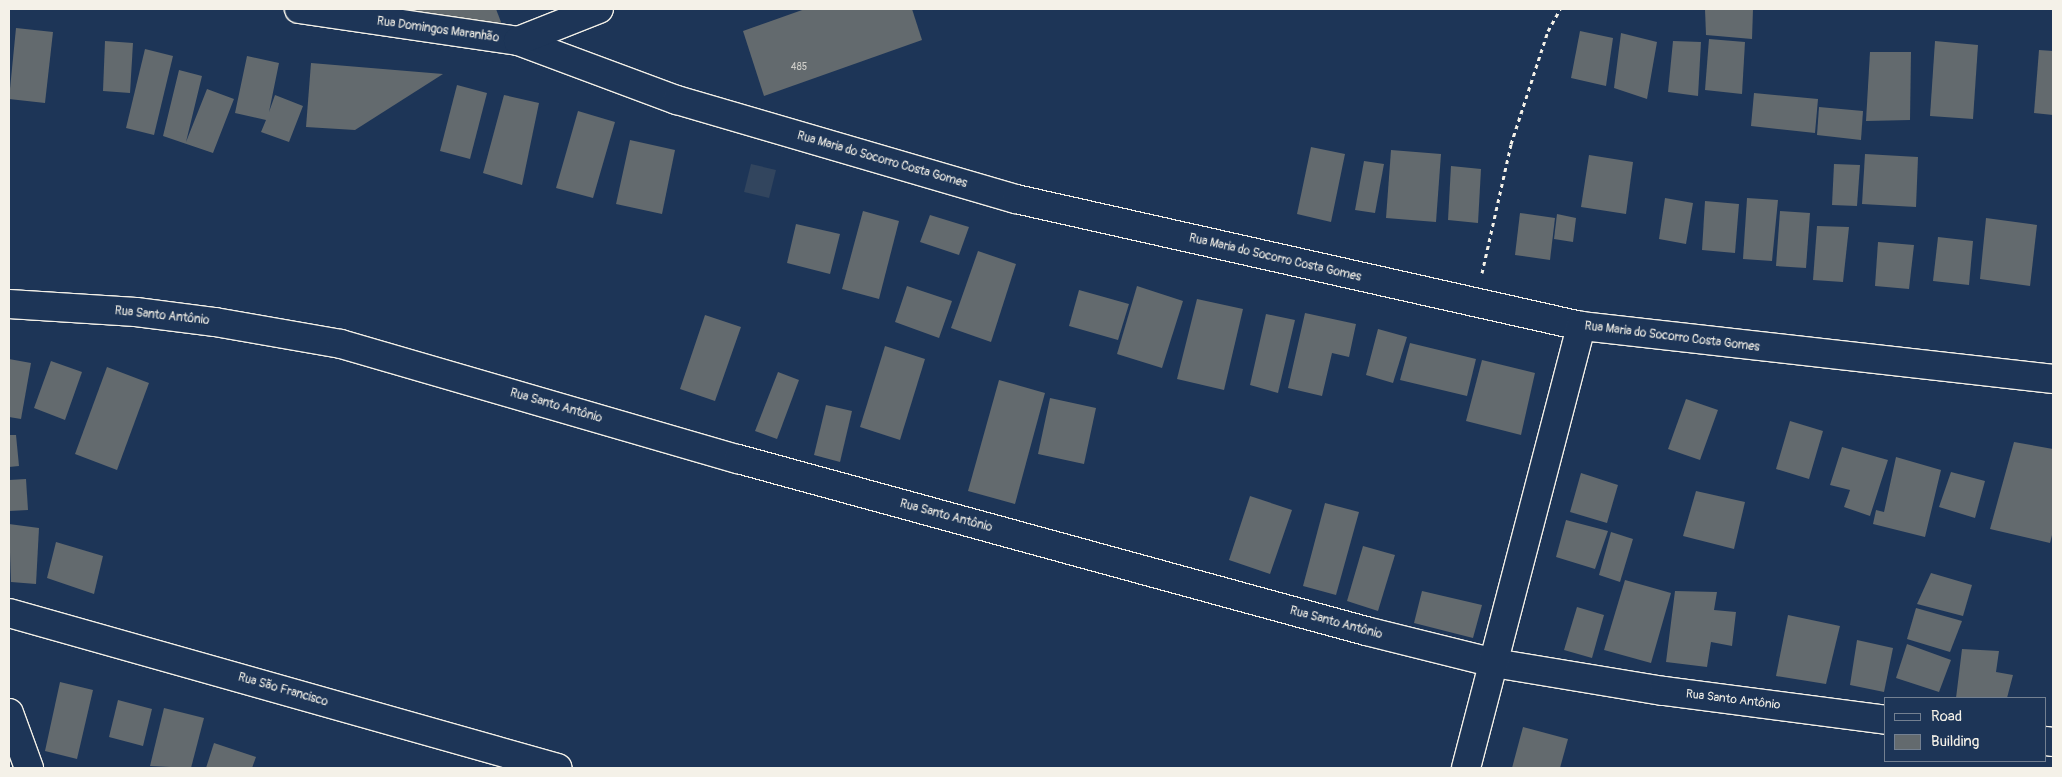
<!DOCTYPE html>
<meta charset="utf-8">
<style>
body{margin:0}
#map{position:relative;width:2062px;height:777px;overflow:hidden;background:#1d3557;font-family:Pangolin,sans-serif}
div>[style]{position:absolute}
.built>*{inset:0;background:#32455e}
.building>*{inset:0;background:#636a6e}
.path>*{height:3px;margin-top:-1.5px;transform-origin:0;background:repeating-linear-gradient(90deg,#f4f1e8 0 4px,transparent 0 8px)}
.roads{filter:drop-shadow(1px 0 #f4f1e8) drop-shadow(-1px 0 #f4f1e8) drop-shadow(0 1px #f4f1e8) drop-shadow(0 -1px #f4f1e8)}
.minor>*{height:28px;margin:-14px;padding:0 14px;transform-origin:14px;border-radius:14px;background:#1d3557}
span{translate:-50% -50%;white-space:nowrap;text-align:center;line-height:1.15;-webkit-text-stroke:4.5px #1d3557;paint-order:stroke}
.number-label{font-size:10px;color:#d0cfca}
.number-label span{-webkit-text-stroke-width:0}
.street-label{font-size:12px;color:#f4f1e8}
.frame{position:absolute;inset:0;border:10px solid #f4f1e8;pointer-events:none}
.legend{position:absolute;left:1884px;top:697px;width:162px;height:65px;box-sizing:border-box;background:#1d3557;border:1px solid #738091;margin:0;padding:6px 9px;list-style:none;font-size:15px;color:#f4f1e8}
.legend li{display:flex;align-items:center;gap:10px;height:25px}
.legend b{width:25px;border:1px solid #738091}
</style>
<div id="map">
<div class="built">
<div style="clip-path:polygon(751px 164px,776px 170px,769px 198px,744px 192px)"></div>
</div>
<div class="building">
<div style="clip-path:polygon(404px 9px,496px 9px,504px 30px,406px 14px)"></div>
<div style="clip-path:polygon(805px 9px,912px 9px,922px 40px,764px 96px,743px 31px)"></div>
<div style="clip-path:polygon(1705px 9px,1753px 9px,1752px 39px,1706px 35px)"></div>
<div style="clip-path:polygon(16px 28px,53px 32px,45px 103px,9px 99px)"></div>
<div style="clip-path:polygon(1580px 31px,1613px 38px,1606px 86px,1571px 78px)"></div>
<div style="clip-path:polygon(1621px 33px,1657px 42px,1647px 99px,1614px 88px)"></div>
<div style="clip-path:polygon(1709px 39px,1745px 42px,1742px 94px,1705px 90px)"></div>
<div style="clip-path:polygon(105px 41px,133px 43px,130px 93px,103px 91px)"></div>
<div style="clip-path:polygon(1673px 41px,1701px 42px,1698px 96px,1668px 92px)"></div>
<div style="clip-path:polygon(1935px 41px,1978px 45px,1973px 119px,1930px 116px)"></div>
<div style="clip-path:polygon(145px 49px,173px 56px,154px 135px,126px 128px)"></div>
<div style="clip-path:polygon(2039px 50px,2053px 51px,2053px 115px,2034px 113px)"></div>
<div style="clip-path:polygon(1870px 52px,1911px 52px,1910px 120px,1866px 121px)"></div>
<div style="clip-path:polygon(247px 56px,279px 63px,269px 112px,275px 95px,303px 106px,289px 142px,261px 132px,266px 120px,235px 113px)"></div>
<div style="clip-path:polygon(311px 63px,443px 74px,355px 130px,306px 127px)"></div>
<div style="clip-path:polygon(179px 70px,202px 76px,186px 142px,207px 89px,234px 99px,213px 153px,163px 136px)"></div>
<div style="clip-path:polygon(457px 85px,487px 93px,470px 159px,440px 151px)"></div>
<div style="clip-path:polygon(1754px 93px,1818px 99px,1815px 133px,1751px 126px)"></div>
<div style="clip-path:polygon(504px 95px,539px 103px,522px 185px,483px 173px)"></div>
<div style="clip-path:polygon(1819px 107px,1863px 111px,1861px 140px,1817px 135px)"></div>
<div style="clip-path:polygon(578px 111px,615px 122px,593px 198px,556px 188px)"></div>
<div style="clip-path:polygon(630px 140px,675px 150px,662px 214px,616px 204px)"></div>
<div style="clip-path:polygon(1311px 147px,1345px 154px,1331px 222px,1297px 214px)"></div>
<div style="clip-path:polygon(1391px 150px,1441px 154px,1436px 222px,1386px 218px)"></div>
<div style="clip-path:polygon(1865px 154px,1918px 157px,1916px 207px,1862px 204px)"></div>
<div style="clip-path:polygon(1589px 155px,1633px 162px,1626px 214px,1581px 207px)"></div>
<div style="clip-path:polygon(1364px 161px,1384px 164px,1375px 213px,1355px 210px)"></div>
<div style="clip-path:polygon(1834px 164px,1860px 165px,1857px 206px,1832px 205px)"></div>
<div style="clip-path:polygon(1451px 166px,1481px 169px,1478px 223px,1448px 220px)"></div>
<div style="clip-path:polygon(1665px 198px,1693px 203px,1686px 244px,1659px 239px)"></div>
<div style="clip-path:polygon(1747px 198px,1778px 200px,1772px 261px,1743px 259px)"></div>
<div style="clip-path:polygon(1705px 201px,1739px 204px,1735px 253px,1702px 250px)"></div>
<div style="clip-path:polygon(863px 211px,899px 221px,879px 299px,842px 289px)"></div>
<div style="clip-path:polygon(1780px 211px,1810px 213px,1806px 268px,1776px 266px)"></div>
<div style="clip-path:polygon(1520px 213px,1555px 218px,1550px 260px,1515px 255px)"></div>
<div style="clip-path:polygon(1557px 214px,1576px 218px,1573px 242px,1554px 239px)"></div>
<div style="clip-path:polygon(930px 215px,969px 227px,959px 255px,920px 242px)"></div>
<div style="clip-path:polygon(1986px 218px,2037px 225px,2030px 286px,1980px 279px)"></div>
<div style="clip-path:polygon(796px 224px,840px 234px,830px 274px,787px 263px)"></div>
<div style="clip-path:polygon(1817px 226px,1849px 227px,1843px 282px,1813px 280px)"></div>
<div style="clip-path:polygon(1938px 237px,1973px 241px,1969px 285px,1933px 281px)"></div>
<div style="clip-path:polygon(1878px 242px,1914px 245px,1909px 289px,1875px 286px)"></div>
<div style="clip-path:polygon(978px 251px,1016px 264px,991px 342px,951px 328px)"></div>
<div style="clip-path:polygon(907px 286px,952px 301px,939px 338px,895px 322px)"></div>
<div style="clip-path:polygon(1137px 286px,1183px 301px,1162px 368px,1117px 354px)"></div>
<div style="clip-path:polygon(1079px 290px,1129px 304px,1118px 340px,1069px 326px)"></div>
<div style="clip-path:polygon(1197px 299px,1243px 309px,1224px 390px,1177px 379px)"></div>
<div style="clip-path:polygon(1305px 313px,1356px 324px,1349px 357px,1332px 353px,1322px 396px,1288px 388px)"></div>
<div style="clip-path:polygon(1266px 314px,1295px 320px,1278px 393px,1250px 385px)"></div>
<div style="clip-path:polygon(705px 315px,741px 327px,715px 401px,680px 389px)"></div>
<div style="clip-path:polygon(1378px 329px,1407px 337px,1393px 383px,1366px 375px)"></div>
<div style="clip-path:polygon(1410px 343px,1476px 359px,1467px 396px,1400px 380px)"></div>
<div style="clip-path:polygon(885px 346px,925px 359px,900px 440px,860px 427px)"></div>
<div style="clip-path:polygon(9px 359px,31px 363px,21px 419px,9px 417px)"></div>
<div style="clip-path:polygon(1482px 360px,1535px 373px,1521px 435px,1466px 421px)"></div>
<div style="clip-path:polygon(51px 361px,82px 372px,65px 420px,34px 408px)"></div>
<div style="clip-path:polygon(107px 367px,149px 383px,117px 470px,75px 454px)"></div>
<div style="clip-path:polygon(778px 372px,799px 380px,777px 439px,755px 431px)"></div>
<div style="clip-path:polygon(999px 380px,1045px 393px,1015px 504px,968px 491px)"></div>
<div style="clip-path:polygon(1050px 398px,1096px 408px,1084px 464px,1038px 454px)"></div>
<div style="clip-path:polygon(1686px 399px,1718px 410px,1700px 460px,1668px 449px)"></div>
<div style="clip-path:polygon(826px 405px,852px 411px,840px 462px,814px 455px)"></div>
<div style="clip-path:polygon(1790px 421px,1823px 431px,1809px 479px,1776px 469px)"></div>
<div style="clip-path:polygon(9px 435px,16px 435px,19px 466px,9px 467px)"></div>
<div style="clip-path:polygon(2014px 442px,2053px 449px,2053px 531px,2050px 543px,1990px 529px)"></div>
<div style="clip-path:polygon(1842px 447px,1888px 460px,1870px 516px,1844px 507px,1850px 490px,1830px 485px)"></div>
<div style="clip-path:polygon(1896px 457px,1941px 470px,1925px 537px,1873px 524px,1876px 510px,1884px 512px)"></div>
<div style="clip-path:polygon(1951px 472px,1985px 481px,1975px 518px,1939px 507px)"></div>
<div style="clip-path:polygon(1581px 473px,1618px 485px,1607px 523px,1570px 512px)"></div>
<div style="clip-path:polygon(26px 479px,28px 510px,9px 511px,9px 480px)"></div>
<div style="clip-path:polygon(1696px 491px,1745px 502px,1734px 549px,1683px 536px)"></div>
<div style="clip-path:polygon(1250px 496px,1292px 510px,1270px 574px,1229px 560px)"></div>
<div style="clip-path:polygon(1325px 503px,1359px 512px,1336px 595px,1303px 586px)"></div>
<div style="clip-path:polygon(1566px 520px,1608px 531px,1595px 569px,1556px 557px)"></div>
<div style="clip-path:polygon(9px 524px,39px 528px,36px 584px,11px 582px)"></div>
<div style="clip-path:polygon(1611px 532px,1633px 539px,1620px 582px,1599px 575px)"></div>
<div style="clip-path:polygon(56px 542px,103px 556px,94px 594px,47px 578px)"></div>
<div style="clip-path:polygon(1363px 546px,1395px 555px,1378px 611px,1347px 601px)"></div>
<div style="clip-path:polygon(1931px 573px,1972px 585px,1963px 616px,1917px 604px)"></div>
<div style="clip-path:polygon(1625px 580px,1671px 593px,1651px 663px,1604px 650px)"></div>
<div style="clip-path:polygon(1422px 591px,1482px 605px,1473px 638px,1414px 623px)"></div>
<div style="clip-path:polygon(1675px 591px,1717px 592px,1714px 610px,1736px 612px,1732px 646px,1711px 642px,1707px 667px,1666px 662px)"></div>
<div style="clip-path:polygon(1577px 607px,1604px 615px,1592px 658px,1564px 650px)"></div>
<div style="clip-path:polygon(1916px 608px,1962px 621px,1950px 652px,1907px 639px)"></div>
<div style="clip-path:polygon(1788px 615px,1840px 626px,1826px 684px,1776px 676px)"></div>
<div style="clip-path:polygon(1857px 640px,1893px 648px,1884px 692px,1850px 685px)"></div>
<div style="clip-path:polygon(1907px 644px,1951px 660px,1939px 692px,1896px 678px)"></div>
<div style="clip-path:polygon(1962px 649px,1999px 651px,1996px 672px,2013px 675px,2007px 698px,1956px 698px)"></div>
<div style="clip-path:polygon(60px 682px,93px 690px,77px 759px,45px 751px)"></div>
<div style="clip-path:polygon(118px 700px,152px 709px,143px 746px,109px 737px)"></div>
<div style="clip-path:polygon(164px 708px,204px 718px,191px 768px,150px 766px)"></div>
<div style="clip-path:polygon(1523px 727px,1568px 739px,1560px 768px,1512px 768px)"></div>
<div style="clip-path:polygon(214px 743px,256px 757px,252px 768px,206px 768px)"></div>
</div>
<div class="path">
<div style="left:1482px;top:273px;width:132px;rotate:-77.3deg"></div>
<div style="left:1511px;top:144px;width:119px;rotate:-71.9deg"></div>
<div style="left:1548px;top:31px;width:25px;rotate:-61deg"></div>
</div>
<div class="roads">
<div class="minor">
<div style="left:299px;top:9px;width:221px;rotate:8.3deg"></div>
<div style="left:518px;top:41px;width:170px;rotate:20.4deg"></div>
<div style="left:677px;top:100px;width:353px;rotate:16.3deg"></div>
<div style="left:1016px;top:199px;width:579px;rotate:12.67deg"></div>
<div style="left:1581px;top:326px;width:475px;rotate:6.4deg"></div>
<div style="left:518px;top:41px;width:87px;rotate:-21.6deg"></div>
<div style="left:9px;top:304px;width:127px;rotate:3.6deg"></div>
<div style="left:136px;top:312px;width:80px;rotate:7.2deg"></div>
<div style="left:215px;top:322px;width:128px;rotate:9.9deg"></div>
<div style="left:341px;top:344px;width:413px;rotate:16.2deg"></div>
<div style="left:738px;top:459px;width:651px;rotate:15.32deg"></div>
<div style="left:1366px;top:631px;width:132px;rotate:14deg"></div>
<div style="left:1494px;top:663px;width:172px;rotate:9.4deg"></div>
<div style="left:1664px;top:691px;width:224px;rotate:7.4deg"></div>
<div style="left:9px;top:613px;width:570px;rotate:15.77deg"></div>
<div style="left:9px;top:713px;width:59px;rotate:70deg"></div>
<div style="left:2046px;top:741px;width:7px;rotate:8deg"></div>
<div style="left:1466px;top:768px;width:457px;rotate:-75.4deg"></div>
</div>
</div>
<div class="number-label">
<span style="left:799px;top:68px">485</span>
</div>
<div class="street-label">
<span style="left:438px;top:30px;rotate:8deg">Rua Domingos Maranhão</span>
<span style="left:882px;top:160px;rotate:16deg">Rua Maria do Socorro Costa Gomes</span>
<span style="left:1275px;top:258px;rotate:13deg">Rua Maria do Socorro Costa Gomes</span>
<span style="left:162px;top:316px;rotate:6deg">Rua Santo Antônio</span>
<span style="left:1672px;top:337px;rotate:7deg">Rua Maria do Socorro Costa Gomes</span>
<span style="left:556px;top:406px;rotate:16deg">Rua Santo Antônio</span>
<span style="left:946px;top:516px;rotate:15deg">Rua Santo Antônio</span>
<span style="left:1336px;top:623px;rotate:15deg">Rua Santo Antônio</span>
<span style="left:283px;top:690px;rotate:16deg">Rua São Francisco</span>
<span style="left:1733px;top:700px;rotate:7deg">Rua Santo Antônio</span>
</div>
<div class="frame"></div>
<ul class="legend">
<li><b style="height:6px;background:#1d3557"></b>Road</li>
<li><b style="height:14px;background:#636a6e"></b>Building</li>
</ul>
</div>
